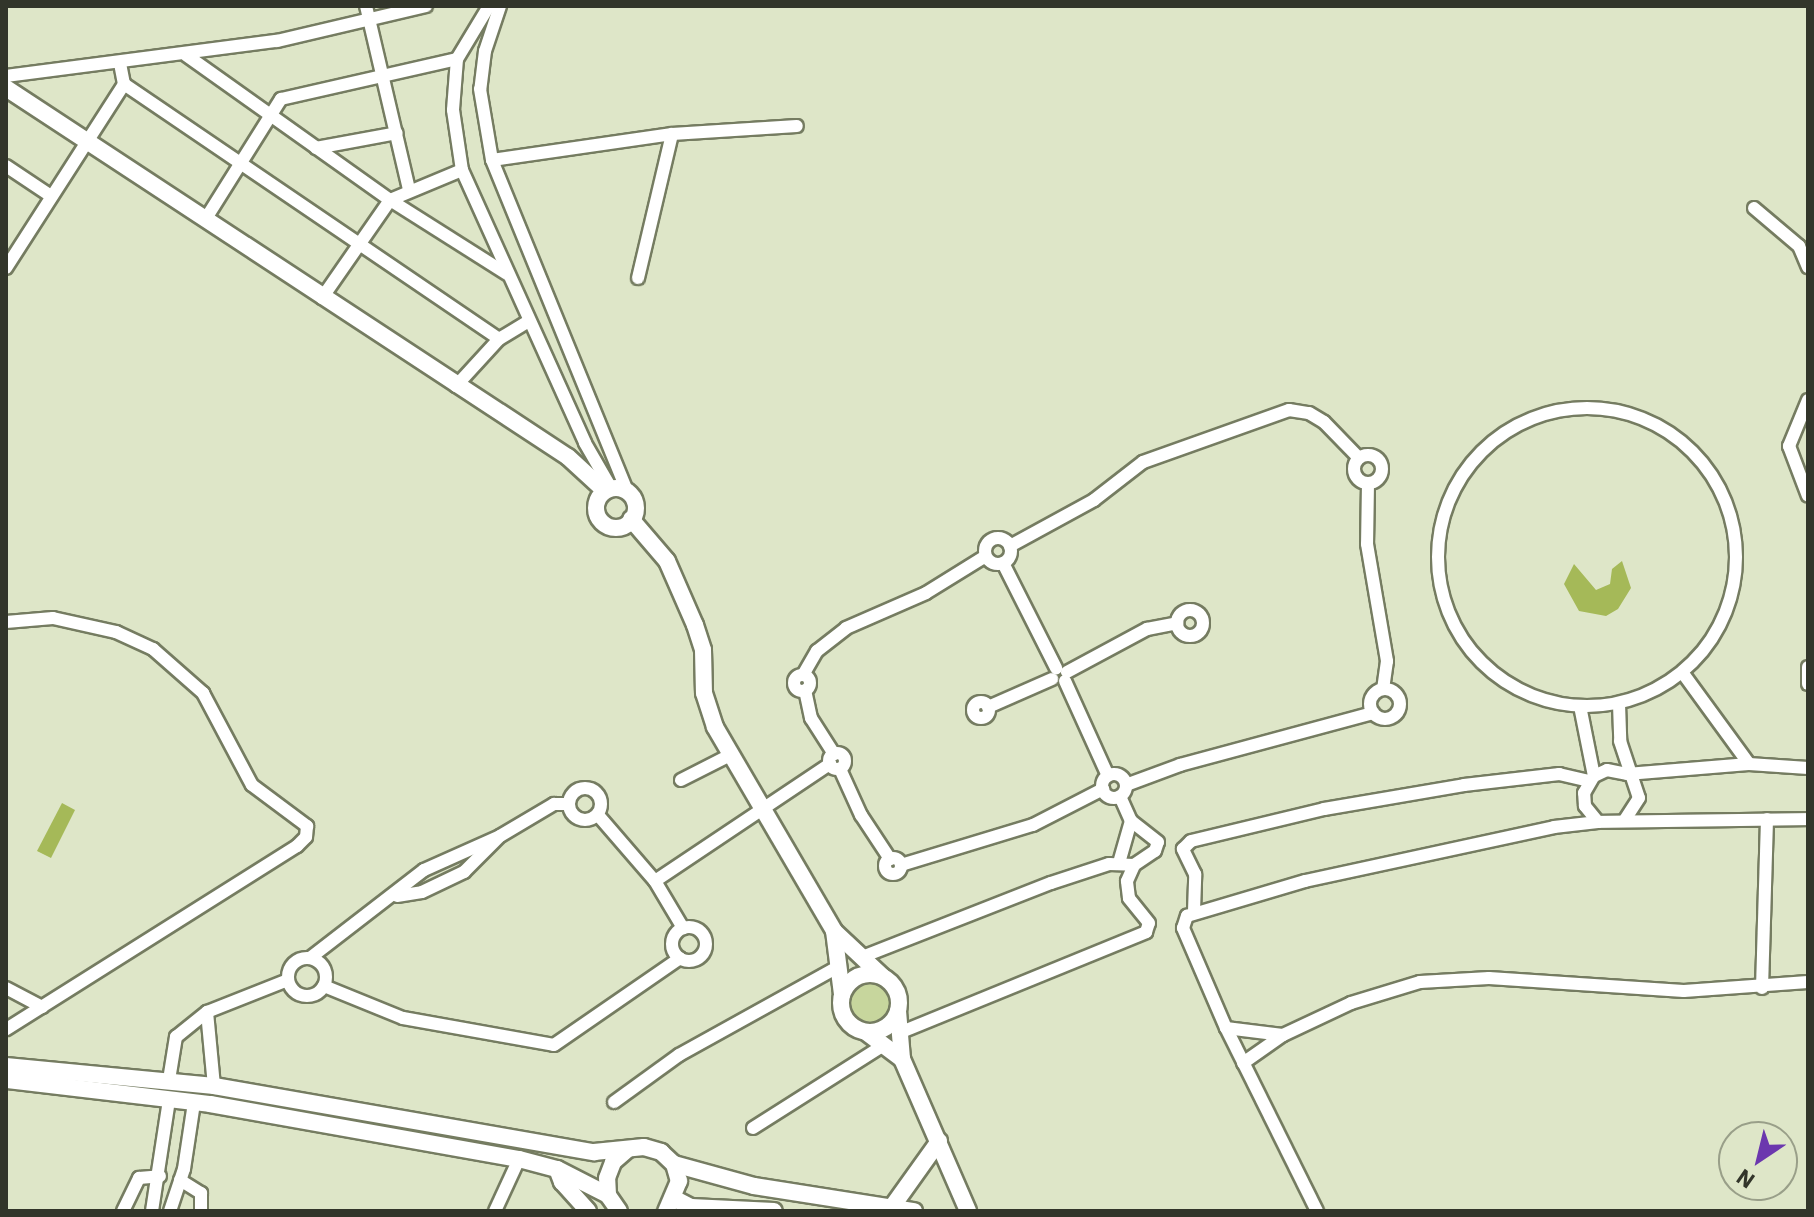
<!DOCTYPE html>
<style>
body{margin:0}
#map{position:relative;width:1814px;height:1217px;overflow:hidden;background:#dee6c8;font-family:"IBM Plex Sans",sans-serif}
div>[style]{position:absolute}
.green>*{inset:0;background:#c7d69d}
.round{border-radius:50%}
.water>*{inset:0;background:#a5b958}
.roads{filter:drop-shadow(2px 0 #757c61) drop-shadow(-2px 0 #757c61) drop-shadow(0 2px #757c61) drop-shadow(0 -2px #757c61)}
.minor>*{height:12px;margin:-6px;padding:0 6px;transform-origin:6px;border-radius:6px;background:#fff}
.minor>.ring{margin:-6px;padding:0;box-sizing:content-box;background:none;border:12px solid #fff;border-radius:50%}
.tertiary>*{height:16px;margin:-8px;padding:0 8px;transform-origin:8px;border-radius:8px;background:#fff}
.tertiary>.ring{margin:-8px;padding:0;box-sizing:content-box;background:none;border:16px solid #fff;border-radius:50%}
span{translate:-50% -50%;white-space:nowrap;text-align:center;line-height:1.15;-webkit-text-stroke:8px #dee6c8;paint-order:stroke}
.frame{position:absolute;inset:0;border:8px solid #32352a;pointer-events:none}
.north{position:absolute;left:1718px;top:1121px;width:80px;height:80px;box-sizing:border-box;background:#dee6c8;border:2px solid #999f89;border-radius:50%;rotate:215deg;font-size:22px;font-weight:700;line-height:32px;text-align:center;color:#32352a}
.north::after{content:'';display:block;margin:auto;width:28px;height:36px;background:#6b37ae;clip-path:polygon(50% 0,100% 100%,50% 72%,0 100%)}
</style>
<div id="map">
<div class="green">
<div class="round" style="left:849px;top:982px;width:42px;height:42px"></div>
</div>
<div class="water">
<div style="clip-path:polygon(1622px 561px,1631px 588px,1618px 609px,1606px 616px,1579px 611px,1564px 584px,1574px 564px,1596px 590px,1610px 584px,1612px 569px)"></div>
<div style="clip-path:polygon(62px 803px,75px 810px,51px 858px,37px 851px)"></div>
</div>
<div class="roads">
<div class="minor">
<div style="left:366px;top:6px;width:189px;rotate:76.8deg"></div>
<div style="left:489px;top:6px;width:62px;rotate:121.1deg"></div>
<div style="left:457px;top:59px;width:51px;rotate:94.5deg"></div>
<div style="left:453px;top:110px;width:61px;rotate:81.5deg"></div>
<div style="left:462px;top:170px;width:299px;rotate:65.7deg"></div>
<div style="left:585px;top:443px;width:52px;rotate:60deg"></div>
<div style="left:500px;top:6px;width:47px;rotate:108.4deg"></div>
<div style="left:485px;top:51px;width:38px;rotate:97deg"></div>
<div style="left:480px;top:89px;width:72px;rotate:80.4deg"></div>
<div style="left:492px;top:160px;width:357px;rotate:67.8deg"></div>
<div style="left:186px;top:55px;width:250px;rotate:35.4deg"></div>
<div style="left:390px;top:200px;width:138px;rotate:32.3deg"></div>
<div style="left:6px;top:76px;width:273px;rotate:-7.4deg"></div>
<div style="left:277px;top:41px;width:153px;rotate:-13.2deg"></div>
<div style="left:124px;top:84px;width:453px;rotate:34.2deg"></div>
<div style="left:316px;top:148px;width:82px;rotate:-10.5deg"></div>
<div style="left:492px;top:160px;width:182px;rotate:-8.2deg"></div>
<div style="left:672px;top:134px;width:125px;rotate:-3.7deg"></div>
<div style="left:6px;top:166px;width:54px;rotate:33.7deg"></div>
<div style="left:1754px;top:208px;width:59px;rotate:40.2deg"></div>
<div style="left:1799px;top:246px;width:23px;rotate:67deg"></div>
<div style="left:205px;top:220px;width:143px;rotate:-57.9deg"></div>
<div style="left:281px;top:99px;width:180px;rotate:-12.8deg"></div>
<div style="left:6px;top:268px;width:219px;rotate:-57.3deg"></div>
<div style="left:124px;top:84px;width:21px;rotate:-101deg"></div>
<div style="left:638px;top:278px;width:148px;rotate:-76.7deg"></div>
<div style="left:322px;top:298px;width:119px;rotate:-55.2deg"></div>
<div style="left:390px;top:200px;width:78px;rotate:-22.6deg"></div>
<div style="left:456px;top:386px;width:64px;rotate:-47.5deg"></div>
<div style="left:499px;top:339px;width:35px;rotate:-31deg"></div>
<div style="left:1808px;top:400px;width:50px;rotate:112.4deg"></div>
<div style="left:1789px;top:446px;width:53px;rotate:69.2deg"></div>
<div class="ring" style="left:1438px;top:408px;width:286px;height:286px"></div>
<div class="ring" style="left:1354px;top:455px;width:16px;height:16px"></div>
<div style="left:1368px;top:483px;width:61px;rotate:90.9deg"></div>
<div style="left:1367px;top:544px;width:119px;rotate:80.3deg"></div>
<div style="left:1387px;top:661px;width:27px;rotate:98deg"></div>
<div class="ring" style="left:985px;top:538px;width:14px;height:14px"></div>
<div style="left:1010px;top:546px;width:96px;rotate:-28.7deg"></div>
<div style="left:1094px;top:500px;width:62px;rotate:-37.8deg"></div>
<div style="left:1143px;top:462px;width:155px;rotate:-19.6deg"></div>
<div style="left:1289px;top:410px;width:20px;rotate:9deg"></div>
<div style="left:1309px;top:413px;width:17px;rotate:31deg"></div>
<div style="left:1324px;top:422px;width:50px;rotate:45.8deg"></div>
<div style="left:1003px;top:563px;width:118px;rotate:63.2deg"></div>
<div class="ring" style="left:1177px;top:610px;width:14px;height:14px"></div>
<div style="left:6px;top:622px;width:47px;rotate:-4.9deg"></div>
<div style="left:53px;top:618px;width:65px;rotate:12.5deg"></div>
<div style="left:116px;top:632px;width:41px;rotate:24.7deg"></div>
<div style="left:153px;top:649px;width:67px;rotate:41.3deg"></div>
<div style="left:203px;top:693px;width:104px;rotate:62deg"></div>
<div style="left:252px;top:785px;width:69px;rotate:36.7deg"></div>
<div style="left:307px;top:826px;width:11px;rotate:95deg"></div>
<div style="left:306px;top:837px;width:13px;rotate:135deg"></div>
<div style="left:297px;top:846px;width:344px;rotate:147.8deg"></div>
<div style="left:1808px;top:667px;width:17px;rotate:90deg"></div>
<div style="left:1067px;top:672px;width:91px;rotate:-28.3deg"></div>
<div style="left:1147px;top:629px;width:31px;rotate:-11deg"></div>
<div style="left:1682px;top:672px;width:114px;rotate:53.9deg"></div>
<div style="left:803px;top:675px;width:28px;rotate:-60deg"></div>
<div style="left:817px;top:651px;width:37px;rotate:-38deg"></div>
<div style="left:846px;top:628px;width:87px;rotate:-23.6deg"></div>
<div style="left:926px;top:593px;width:70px;rotate:-31.7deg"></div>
<div class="ring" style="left:794px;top:675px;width:4px;height:4px"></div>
<div style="left:1065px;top:681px;width:104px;rotate:65.6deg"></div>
<div class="ring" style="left:1370px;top:689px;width:18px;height:18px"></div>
<div style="left:805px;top:690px;width:29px;rotate:78deg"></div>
<div style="left:811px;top:718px;width:43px;rotate:57.4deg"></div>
<div class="ring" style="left:973px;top:702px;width:4px;height:4px"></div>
<div style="left:1619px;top:704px;width:37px;rotate:88deg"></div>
<div style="left:1620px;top:741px;width:60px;rotate:71.6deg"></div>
<div style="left:1639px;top:798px;width:27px;rotate:123deg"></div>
<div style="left:1580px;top:706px;width:71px;rotate:78.7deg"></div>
<div style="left:988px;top:707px;width:70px;rotate:-23.6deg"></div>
<div class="ring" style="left:829px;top:753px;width:4px;height:4px"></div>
<div style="left:840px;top:769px;width:51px;rotate:65.5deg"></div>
<div style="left:861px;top:815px;width:53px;rotate:56.6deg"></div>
<div class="ring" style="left:1102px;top:774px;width:12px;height:12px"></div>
<div style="left:681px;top:780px;width:55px;rotate:-27deg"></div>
<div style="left:1126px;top:785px;width:58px;rotate:-20.3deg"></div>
<div style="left:1180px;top:765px;width:200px;rotate:-15.1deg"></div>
<div class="ring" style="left:569px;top:788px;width:20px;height:20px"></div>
<div style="left:598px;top:815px;width:87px;rotate:49.2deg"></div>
<div style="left:655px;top:881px;width:55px;rotate:59.2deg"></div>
<div style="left:1598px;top:822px;width:21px;rotate:-129deg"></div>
<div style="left:1585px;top:806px;width:13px;rotate:-94deg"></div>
<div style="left:1584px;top:793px;width:20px;rotate:-60deg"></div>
<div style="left:1594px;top:776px;width:14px;rotate:-25deg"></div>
<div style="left:1607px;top:770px;width:20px;rotate:11deg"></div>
<div style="left:1627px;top:774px;width:122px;rotate:-4.7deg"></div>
<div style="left:1749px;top:764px;width:59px;rotate:3.9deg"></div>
<div class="ring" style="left:885px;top:858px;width:4px;height:4px"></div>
<div style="left:1119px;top:863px;width:44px;rotate:-74.1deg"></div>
<div style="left:901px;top:865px;width:138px;rotate:-16.9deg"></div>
<div style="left:1033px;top:825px;width:79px;rotate:-27.2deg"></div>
<div style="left:655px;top:881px;width:211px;rotate:-33.8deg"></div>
<div style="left:397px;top:896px;width:25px;rotate:-9deg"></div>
<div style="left:422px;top:892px;width:47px;rotate:-25.5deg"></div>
<div style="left:464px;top:872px;width:48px;rotate:-45deg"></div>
<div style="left:1194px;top:911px;width:37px;rotate:-88deg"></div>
<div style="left:1195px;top:874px;width:28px;rotate:-116deg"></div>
<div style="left:1183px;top:849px;width:11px;rotate:-45deg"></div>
<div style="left:1191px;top:841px;width:137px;rotate:-13.5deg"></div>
<div style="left:1324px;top:809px;width:142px;rotate:-9.7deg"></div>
<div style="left:1464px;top:785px;width:96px;rotate:-6.6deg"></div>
<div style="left:1559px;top:774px;width:31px;rotate:13deg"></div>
<div class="ring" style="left:672px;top:927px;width:22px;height:22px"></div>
<div style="left:862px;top:957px;width:203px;rotate:-21.4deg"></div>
<div style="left:1051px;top:883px;width:61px;rotate:-18.1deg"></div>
<div style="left:1109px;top:864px;width:25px;rotate:2deg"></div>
<div class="ring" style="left:288px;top:958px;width:26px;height:26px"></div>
<div style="left:310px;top:958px;width:144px;rotate:-37.7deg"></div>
<div style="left:424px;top:870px;width:83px;rotate:-24.1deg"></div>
<div style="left:500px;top:836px;width:63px;rotate:-30.7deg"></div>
<div style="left:554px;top:804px;width:15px"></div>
<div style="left:324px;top:986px;width:85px;rotate:22.1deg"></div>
<div style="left:403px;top:1018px;width:153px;rotate:10.1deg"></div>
<div style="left:554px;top:1045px;width:153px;rotate:-34.6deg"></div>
<div style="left:6px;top:988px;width:41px;rotate:27.8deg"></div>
<div style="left:1762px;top:988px;width:169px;rotate:-88.3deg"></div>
<div style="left:207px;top:1012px;width:87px;rotate:-21.6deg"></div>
<div style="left:1226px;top:1028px;width:57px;rotate:7deg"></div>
<div style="left:899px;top:1033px;width:267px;rotate:-22.2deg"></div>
<div style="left:1146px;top:932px;width:9px;rotate:-72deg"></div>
<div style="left:1149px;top:923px;width:32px;rotate:-129deg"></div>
<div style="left:1129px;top:898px;width:17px;rotate:-97deg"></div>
<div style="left:1127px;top:881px;width:17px;rotate:-66deg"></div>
<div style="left:1134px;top:865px;width:25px;rotate:-34deg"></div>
<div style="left:1155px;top:851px;width:9px;rotate:-72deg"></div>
<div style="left:1158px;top:842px;width:34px;rotate:-142deg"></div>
<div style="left:1131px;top:821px;width:27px;rotate:-114deg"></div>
<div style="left:1243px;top:1063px;width:49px;rotate:-35deg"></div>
<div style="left:1283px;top:1035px;width:75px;rotate:-25.2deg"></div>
<div style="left:1351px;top:1003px;width:72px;rotate:-16.9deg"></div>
<div style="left:1420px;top:982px;width:69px;rotate:-3.3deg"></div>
<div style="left:1489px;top:978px;width:195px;rotate:3.8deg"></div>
<div style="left:1684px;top:991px;width:124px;rotate:-4.2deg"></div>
<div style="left:169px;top:1080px;width:44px;rotate:-80.8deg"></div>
<div style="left:176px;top:1037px;width:40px;rotate:-39deg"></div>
<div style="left:207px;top:1012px;width:74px;rotate:84.6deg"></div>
<div style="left:614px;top:1102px;width:80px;rotate:-35.9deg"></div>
<div style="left:679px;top:1055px;width:182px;rotate:-29deg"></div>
<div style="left:753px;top:1128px;width:155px;rotate:-32.4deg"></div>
<div style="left:180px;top:1180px;width:25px;rotate:32deg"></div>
<div style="left:201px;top:1193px;width:18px;rotate:90deg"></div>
<div style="left:123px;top:1211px;width:37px;rotate:-64deg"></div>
<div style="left:139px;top:1178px;width:21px;rotate:-5deg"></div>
<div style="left:152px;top:1211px;width:112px;rotate:-81.3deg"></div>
<div style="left:170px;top:1211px;width:44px;rotate:-71.6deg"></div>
<div style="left:184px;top:1169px;width:67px;rotate:-81.4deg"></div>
<div style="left:495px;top:1211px;width:57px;rotate:-65.2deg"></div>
<div style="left:1317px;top:1211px;width:204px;rotate:-116.4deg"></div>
<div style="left:1226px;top:1028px;width:109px;rotate:-113.3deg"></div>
<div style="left:1183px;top:928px;width:13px;rotate:-72deg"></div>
<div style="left:1187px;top:916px;width:123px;rotate:-16.5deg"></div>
<div style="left:1305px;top:881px;width:255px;rotate:-12.2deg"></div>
<div style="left:1554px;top:827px;width:44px;rotate:-6.5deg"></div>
<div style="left:1598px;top:822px;width:210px;rotate:-0.8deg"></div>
</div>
<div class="tertiary">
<div style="left:6px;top:88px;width:672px;rotate:33.29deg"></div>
<div style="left:568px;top:457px;width:50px;rotate:42.6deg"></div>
<div class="ring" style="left:596px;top:488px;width:24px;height:24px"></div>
<div style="left:631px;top:519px;width:55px;rotate:49.4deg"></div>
<div style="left:667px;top:561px;width:70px;rotate:66.4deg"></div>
<div style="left:695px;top:625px;width:26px;rotate:72deg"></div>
<div style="left:703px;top:650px;width:43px;rotate:88.7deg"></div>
<div style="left:704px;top:693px;width:36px;rotate:72deg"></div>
<div style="left:715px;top:727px;width:236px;rotate:59.7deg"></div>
<div style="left:834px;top:931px;width:66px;rotate:43.2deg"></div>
<div style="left:834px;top:931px;width:64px;rotate:82.8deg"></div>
<div class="ring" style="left:841px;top:974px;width:42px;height:42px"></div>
<div style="left:898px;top:1011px;width:48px;rotate:85.2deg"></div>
<div style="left:902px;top:1059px;width:166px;rotate:66.5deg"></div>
<div style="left:866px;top:1032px;width:45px;rotate:36.9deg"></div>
<div style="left:6px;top:1066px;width:209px;rotate:5.5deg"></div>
<div style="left:214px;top:1086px;width:386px;rotate:9.9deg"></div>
<div style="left:594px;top:1152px;width:50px;rotate:-5.7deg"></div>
<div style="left:644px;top:1147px;width:18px;rotate:16deg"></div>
<div style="left:661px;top:1152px;width:18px;rotate:43deg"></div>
<div style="left:674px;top:1164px;width:18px;rotate:74deg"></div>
<div style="left:679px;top:1181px;width:33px;rotate:113deg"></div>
<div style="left:6px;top:1080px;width:205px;rotate:6.7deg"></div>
<div style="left:210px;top:1104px;width:314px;rotate:10.1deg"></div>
<div style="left:519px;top:1159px;width:39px;rotate:15deg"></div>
<div style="left:557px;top:1169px;width:57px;rotate:27deg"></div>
<div style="left:674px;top:1164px;width:83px;rotate:15.4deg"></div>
<div style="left:754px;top:1186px;width:162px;rotate:8.9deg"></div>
<div style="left:557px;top:1169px;width:14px;rotate:69deg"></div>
<div style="left:562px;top:1182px;width:39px;rotate:48deg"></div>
<div style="left:675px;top:1199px;width:18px;rotate:27deg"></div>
<div style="left:691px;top:1207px;width:83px;rotate:2.8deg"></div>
<div style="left:892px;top:1207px;width:81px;rotate:-54.5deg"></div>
<div style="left:619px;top:1211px;width:19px;rotate:-125deg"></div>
<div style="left:608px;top:1195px;width:17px;rotate:-93deg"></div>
<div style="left:607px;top:1178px;width:17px;rotate:-69deg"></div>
<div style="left:613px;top:1162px;width:18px;rotate:-41deg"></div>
</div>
</div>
<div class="frame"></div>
<div class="north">N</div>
</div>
